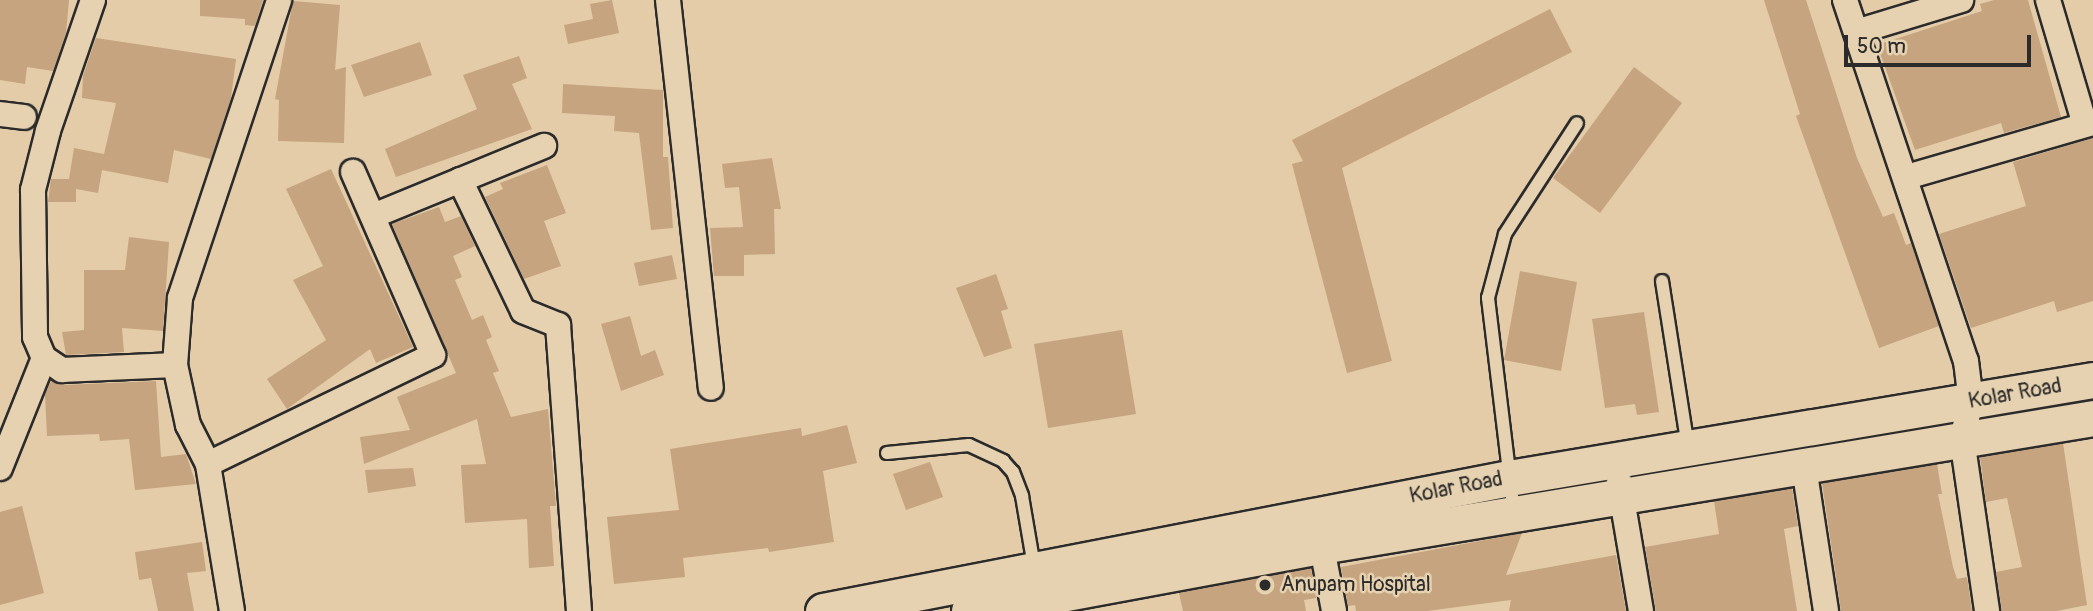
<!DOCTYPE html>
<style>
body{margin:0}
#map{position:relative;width:2093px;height:611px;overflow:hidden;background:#e4cca9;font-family:Pangolin,sans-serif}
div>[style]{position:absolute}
.building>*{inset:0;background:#c5a47f}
.roads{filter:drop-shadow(2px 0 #2b2b2b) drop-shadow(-2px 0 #2b2b2b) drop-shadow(0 2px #2b2b2b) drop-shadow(0 -2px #2b2b2b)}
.service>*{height:12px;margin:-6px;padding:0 6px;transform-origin:6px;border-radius:6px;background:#e6d2b0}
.minor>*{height:24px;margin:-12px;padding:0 12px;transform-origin:12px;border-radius:12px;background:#e6d2b0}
.secondary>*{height:35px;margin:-17.5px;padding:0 17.5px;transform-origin:17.5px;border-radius:17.5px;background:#e6d2b0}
.dots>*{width:19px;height:19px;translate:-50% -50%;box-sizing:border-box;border:4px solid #e6d2b0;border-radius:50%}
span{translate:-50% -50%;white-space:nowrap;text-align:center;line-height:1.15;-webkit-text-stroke:5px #e6d2b0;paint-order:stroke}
.street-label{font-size:21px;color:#2b2b2b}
.poi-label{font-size:21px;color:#2b2b2b}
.left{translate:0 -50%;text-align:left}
.scale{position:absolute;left:1844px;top:35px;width:187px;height:32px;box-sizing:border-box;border:4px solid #2b2b2b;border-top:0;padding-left:9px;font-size:21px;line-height:24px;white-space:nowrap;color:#2b2b2b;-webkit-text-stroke:5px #e6d2b0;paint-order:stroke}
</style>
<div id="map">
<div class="building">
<div style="clip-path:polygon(0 0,69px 0,66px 33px,53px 71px,27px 67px,25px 84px,0 80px)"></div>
<div style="clip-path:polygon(200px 0,263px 0,255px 26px,245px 25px,245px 19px,200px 16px)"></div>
<div style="clip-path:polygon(612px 0,619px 33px,568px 44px,564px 25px,593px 19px,590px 4px)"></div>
<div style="clip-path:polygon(1764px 0,1806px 0,1857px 158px,1883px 217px,1894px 213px,1906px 245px,1911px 243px,1939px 326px,1879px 348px,1796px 116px,1800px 114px)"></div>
<div style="clip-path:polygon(1994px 0,2028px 0,2061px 117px,2004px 133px,2001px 123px,1915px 150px,1877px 45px,1982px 11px,1980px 4px)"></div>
<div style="clip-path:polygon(293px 1px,340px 5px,335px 70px,346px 67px,344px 143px,278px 141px,279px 100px,275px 99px)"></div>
<div style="clip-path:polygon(1550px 9px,1572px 52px,1342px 168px,1392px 361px,1347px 373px,1292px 164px,1303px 161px,1292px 140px)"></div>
<div style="clip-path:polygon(96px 38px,236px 59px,231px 98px,211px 159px,174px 150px,168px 183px,102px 170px,98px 193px,76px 189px,76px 202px,48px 202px,51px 179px,69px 179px,74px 148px,104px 154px,116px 103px,82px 98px,83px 76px)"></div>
<div style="clip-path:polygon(420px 42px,432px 75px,364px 97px,351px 65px)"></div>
<div style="clip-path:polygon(519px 56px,527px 78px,512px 84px,532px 129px,396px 177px,385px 149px,477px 109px,463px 75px)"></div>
<div style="clip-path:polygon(1634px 67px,1682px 103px,1600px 213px,1553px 178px)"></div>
<div style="clip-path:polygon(563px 84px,663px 90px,663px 157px,668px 157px,673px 228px,651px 230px,639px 133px,614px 131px,615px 116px,562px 113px)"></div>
<div style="clip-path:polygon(2093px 138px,2093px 301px,2057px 312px,2054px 301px,1971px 328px,1939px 234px,2026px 206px,2013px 162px)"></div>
<div style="clip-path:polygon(772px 158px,781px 209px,774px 209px,775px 254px,744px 255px,744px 276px,714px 276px,710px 228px,743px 227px,739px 187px,725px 188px,722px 164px)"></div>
<div style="clip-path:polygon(547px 165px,566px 213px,544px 221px,561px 266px,524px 279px,485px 197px,503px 189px,500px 183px)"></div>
<div style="clip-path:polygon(331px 169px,413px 347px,376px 363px,370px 349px,287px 409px,267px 379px,326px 340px,293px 280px,323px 266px,286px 189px)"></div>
<div style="clip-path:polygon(439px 207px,445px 222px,461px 216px,475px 246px,453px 256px,462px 277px,455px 280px,472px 320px,483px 315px,492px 337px,486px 340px,499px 371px,493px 373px,511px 417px,548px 409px,556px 506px,550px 506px,554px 566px,529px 568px,527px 519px,465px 523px,461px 465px,486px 464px,477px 419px,364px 464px,360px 437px,410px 430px,397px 397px,456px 373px,392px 224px)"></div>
<div style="clip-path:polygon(129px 237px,169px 242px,163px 331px,122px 328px,124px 352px,66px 355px,62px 332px,84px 330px,84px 270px,125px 270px)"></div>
<div style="clip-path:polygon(672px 255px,677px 279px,639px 286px,634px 263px)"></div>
<div style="clip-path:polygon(1520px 271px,1577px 282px,1561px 371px,1504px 360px)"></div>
<div style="clip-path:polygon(996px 274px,1008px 309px,1001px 311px,1012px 348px,984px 357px,956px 288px)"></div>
<div style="clip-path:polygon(1644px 312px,1659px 412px,1637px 415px,1635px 404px,1605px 408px,1592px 319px)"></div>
<div style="clip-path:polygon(630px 316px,641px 356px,655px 350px,664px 375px,621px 391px,601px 324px)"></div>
<div style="clip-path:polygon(1122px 330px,1136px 414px,1048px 428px,1034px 344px)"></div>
<div style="clip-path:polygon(51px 381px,63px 385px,156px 381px,161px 457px,186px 454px,196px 484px,135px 490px,129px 439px,100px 441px,99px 434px,47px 436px,45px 395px)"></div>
<div style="clip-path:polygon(847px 425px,857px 463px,823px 471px,834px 542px,769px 552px,768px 548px,683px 558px,685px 577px,614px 584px,607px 517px,679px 510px,670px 449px,801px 428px,802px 436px)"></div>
<div style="clip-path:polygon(2063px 443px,2087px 605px,2057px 611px,2002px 611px,1996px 572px,2022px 567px,2007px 498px,1986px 502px,1980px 457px)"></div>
<div style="clip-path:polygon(930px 462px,943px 497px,906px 510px,893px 474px)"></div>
<div style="clip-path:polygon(1937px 464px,1942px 494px,1938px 494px,1953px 567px,1957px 579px,1967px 577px,1972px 611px,1841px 611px,1822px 483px)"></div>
<div style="clip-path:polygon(413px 468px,416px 486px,368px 493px,365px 470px)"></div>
<div style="clip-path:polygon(1792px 488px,1798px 526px,1784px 529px,1797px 611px,1656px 611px,1645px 547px,1719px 534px,1714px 501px)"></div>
<div style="clip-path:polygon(22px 506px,44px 593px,0 605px,0 512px)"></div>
<div style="clip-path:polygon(1522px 533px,1506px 575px,1616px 555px,1626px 611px,1509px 611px,1511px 600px,1427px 611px,1356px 611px,1355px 605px,1348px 606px,1341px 567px)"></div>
<div style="clip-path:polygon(202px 542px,206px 571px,187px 573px,194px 611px,158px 611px,151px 578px,139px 580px,135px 552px)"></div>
<div style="clip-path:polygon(1311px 568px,1316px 598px,1304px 600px,1306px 611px,1183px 611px,1179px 593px)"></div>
</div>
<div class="roads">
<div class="service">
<div style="left:1662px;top:281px;width:168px;rotate:81.1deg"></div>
<div style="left:887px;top:453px;width:82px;rotate:-5.6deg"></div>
<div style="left:969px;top:445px;width:38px;rotate:25deg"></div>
<div style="left:1003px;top:461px;width:15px;rotate:48deg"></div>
<div style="left:1013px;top:472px;width:26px;rotate:69deg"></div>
<div style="left:1022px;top:496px;width:71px;rotate:80.3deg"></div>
<div style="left:1514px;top:513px;width:217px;rotate:-96.9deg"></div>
<div style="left:1488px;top:298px;width:66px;rotate:-75.1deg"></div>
<div style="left:1505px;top:234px;width:132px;rotate:-57deg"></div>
</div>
<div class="minor">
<div style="left:93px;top:0;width:139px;rotate:109deg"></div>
<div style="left:48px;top:131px;width:61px;rotate:104.3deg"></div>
<div style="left:33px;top:190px;width:147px;rotate:89.2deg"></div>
<div style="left:35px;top:337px;width:23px;rotate:67deg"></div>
<div style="left:44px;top:358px;width:22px;rotate:34deg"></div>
<div style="left:62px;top:370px;width:113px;rotate:-2.5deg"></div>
<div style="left:668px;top:0;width:390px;rotate:83.7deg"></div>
<div style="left:1845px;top:0;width:381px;rotate:71.5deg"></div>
<div style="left:1966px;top:361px;width:41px;rotate:83deg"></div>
<div style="left:1971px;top:402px;width:38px;rotate:104deg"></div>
<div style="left:1962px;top:439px;width:174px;rotate:81.7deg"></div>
<div style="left:2048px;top:0;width:130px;rotate:73.5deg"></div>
<div style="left:1856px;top:32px;width:110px;rotate:-16.9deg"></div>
<div style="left:0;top:114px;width:24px;rotate:7deg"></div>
<div style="left:1907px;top:177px;width:194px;rotate:-16.2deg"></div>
<div style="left:460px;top:180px;width:145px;rotate:64.3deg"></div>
<div style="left:523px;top:311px;width:38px;rotate:22deg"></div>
<div style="left:558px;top:325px;width:287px;rotate:85.8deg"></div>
<div style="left:373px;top:216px;width:185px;rotate:-22.3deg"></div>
<div style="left:208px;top:464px;width:250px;rotate:-25.8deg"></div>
<div style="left:433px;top:355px;width:200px;rotate:-113.6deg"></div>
<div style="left:1804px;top:467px;width:146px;rotate:81.3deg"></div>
<div style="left:0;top:468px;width:118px;rotate:-68.2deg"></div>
<div style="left:1619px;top:481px;width:132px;rotate:80.4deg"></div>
<div style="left:1319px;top:532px;width:80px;rotate:79.2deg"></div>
<div style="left:232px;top:611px;width:149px;rotate:-99.3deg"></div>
<div style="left:208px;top:464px;width:44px;rotate:-117.1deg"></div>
<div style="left:188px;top:425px;width:61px;rotate:-102.2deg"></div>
<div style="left:175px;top:365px;width:67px;rotate:-85.7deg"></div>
<div style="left:180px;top:298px;width:314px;rotate:-71.6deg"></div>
</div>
<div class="secondary">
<div style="left:823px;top:611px;width:699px;rotate:-10.97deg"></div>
<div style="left:1509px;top:478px;width:592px;rotate:-9.53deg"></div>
<div style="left:969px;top:611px;width:358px;rotate:-10.5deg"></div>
<div style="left:1321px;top:546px;width:783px;rotate:-9.41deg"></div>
</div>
</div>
<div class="dots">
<div style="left:1265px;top:585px;background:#2b2b2b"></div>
</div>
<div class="street-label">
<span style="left:2015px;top:394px;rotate:-10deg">Kolar Road</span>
<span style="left:1456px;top:488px;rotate:-11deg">Kolar Road</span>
</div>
<div class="poi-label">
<span class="left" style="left:1281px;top:585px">Anupam Hospital</span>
</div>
<div class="scale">50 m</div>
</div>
